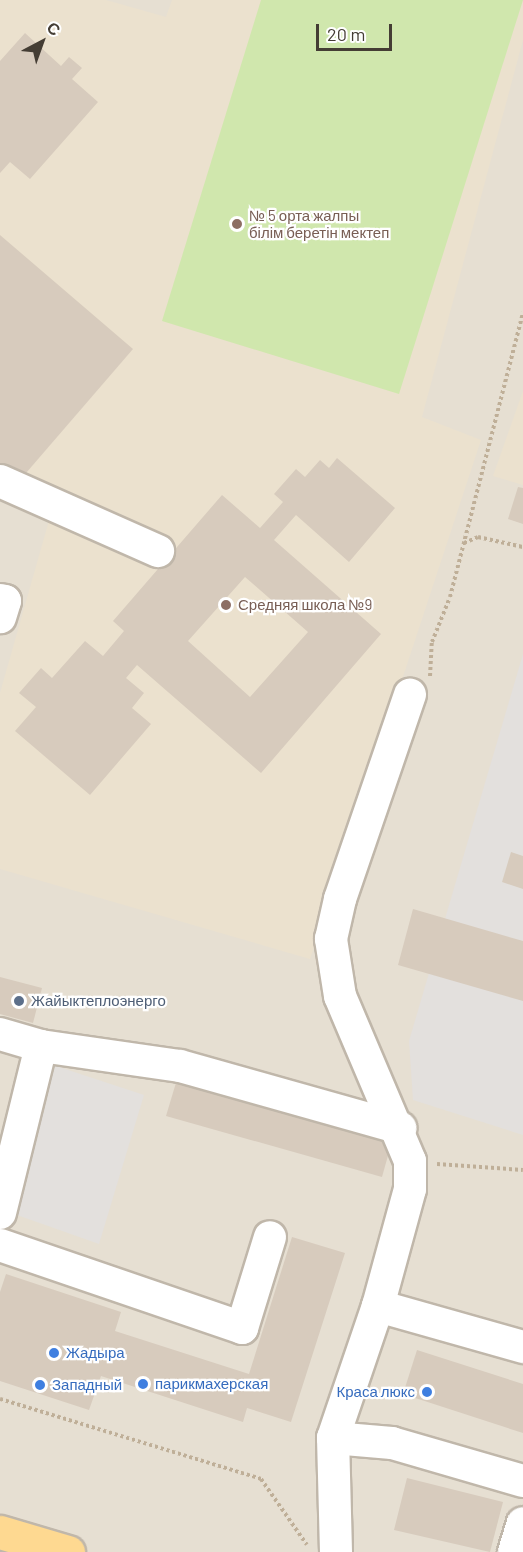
<!DOCTYPE html>
<meta charset="utf-8">
<style>
body{margin:0}
#map{position:relative;width:523px;height:1552px;overflow:hidden;background:#f2ede4;font-family:Barlow,sans-serif}
div>[style]{position:absolute}
.residential>*{inset:0;background:#e6dfd2}
.education>*{inset:0;background:#ebe1ce}
.green>*{inset:0;background:#d0e7ad}
.parking>*{inset:0;background:#e3e0dd}
.building>*{inset:0;background:#d7cbbd}
.path>*{height:4px;margin-top:-2px;transform-origin:0;background:repeating-linear-gradient(90deg,#bfaf98 0 3px,transparent 0 6px)}
.roads{filter:drop-shadow(2px 0 #c0b7aa) drop-shadow(-2px 0 #c0b7aa) drop-shadow(0 2px #c0b7aa) drop-shadow(0 -2px #c0b7aa)}
.minor>*{height:32px;margin:-16px;padding:0 16px;transform-origin:16px;border-radius:16px;background:#fff}
.major>*{height:33px;margin:-16.5px;padding:0 16.5px;transform-origin:16.5px;border-radius:16.5px;background:#fed991}
.dots>*{width:16px;height:16px;translate:-50% -50%;box-sizing:border-box;border:3px solid #fff;border-radius:50%}
span{translate:-50% -50%;white-space:nowrap;text-align:center;line-height:1.15;-webkit-text-stroke:4.5px #fff;paint-order:stroke}
.education-label{font-size:15px;color:#785e54}
.left{translate:0 -50%;text-align:left}
.service-label{font-size:15px;color:#4e5e75}
.shop-label{font-size:15px;color:#366cbe}
.right{translate:-100% -50%;text-align:right}
.north{position:absolute;left:12px;top:12px;width:60px;height:60px;-webkit-text-stroke:4px #fff;paint-order:stroke;rotate:41deg;font-size:16px;font-weight:700;line-height:24px;text-align:center;color:#443d34}
.north::after{content:'';display:block;margin:auto;width:21px;height:27px;background:#443d34;clip-path:polygon(50% 0,100% 100%,50% 72%,0 100%)}
.scale{position:absolute;left:316px;top:24px;width:76px;height:27px;box-sizing:border-box;border:3px solid #443d34;border-top:0;padding-left:8px;font-size:18px;line-height:21px;white-space:nowrap;color:#443d34;-webkit-text-stroke:4px #fff;paint-order:stroke}
</style>
<div id="map">
<div class="residential">
<div style="clip-path:polygon(0 0,523px 0,523px 1552px,68px 1552px,0 1532px)"></div>
</div>
<div class="education">
<div style="clip-path:polygon(0 0,106px 0,166px 17px,172px 0,523px 0,523px 40px,422px 417px,481px 440px,310px 959px,0 869px,0 693px,50px 517px,0 495px)"></div>
<div style="clip-path:polygon(523px 391px,523px 485px,493px 476px)"></div>
</div>
<div class="green">
<div style="clip-path:polygon(261px 0,523px 0,399px 394px,162px 321px)"></div>
</div>
<div class="parking">
<div style="clip-path:polygon(523px 654px,523px 1135px,413px 1100px,409px 1041px)"></div>
<div style="clip-path:polygon(47px 1063px,144px 1095px,99px 1244px,0 1209px)"></div>
</div>
<div class="building">
<div style="clip-path:polygon(25px 33px,61px 66px,69px 57px,82px 68px,72px 79px,98px 102px,30px 179px,10px 162px,0 173px,0 61px)"></div>
<div style="clip-path:polygon(0 235px,133px 349px,20px 480px,0 463px)"></div>
<div style="clip-path:polygon(evenodd,337px 458px,395px 508px,349px 562px,296px 515px,274px 540px,381px 634px,261px 773px,137px 665px,126px 678px,144px 693px,132px 708px,151px 724px,90px 795px,15px 731px,36px 707px,19px 693px,41px 668px,52px 678px,85px 641px,103px 656px,124px 631px,113px 621px,222px 495px,260px 528px,283px 502px,274px 494px,296px 469px,305px 477px,320px 460px,329px 468px,337px 458px,245px 577px,308px 632px,250px 697px,188px 641px,245px 577px)"></div>
<div style="clip-path:polygon(518px 487px,523px 488px,523px 524px,508px 519px)"></div>
<div style="clip-path:polygon(511px 852px,523px 856px,523px 889px,502px 882px)"></div>
<div style="clip-path:polygon(413px 909px,523px 941px,523px 1001px,398px 965px)"></div>
<div style="clip-path:polygon(0 977px,42px 988px,33px 1023px,0 1014px)"></div>
<div style="clip-path:polygon(181px 1066px,396px 1127px,382px 1177px,166px 1116px)"></div>
<div style="clip-path:polygon(292px 1237px,345px 1253px,291px 1422px,247px 1408px,243px 1422px,101px 1376px,89px 1410px,0 1381px,0 1292px,6px 1274px,121px 1312px,115px 1331px,249px 1374px)"></div>
<div style="clip-path:polygon(417px 1350px,523px 1384px,523px 1433px,403px 1394px)"></div>
<div style="clip-path:polygon(407px 1478px,503px 1502px,490px 1552px,394px 1530px)"></div>
</div>
<div class="path">
<div style="left:464px;top:543px;width:15px;rotate:-23deg"></div>
<div style="left:478px;top:537px;width:46px;rotate:12.5deg"></div>
<div style="left:430px;top:676px;width:34px;rotate:-87deg"></div>
<div style="left:432px;top:642px;width:48px;rotate:-68.2deg"></div>
<div style="left:450px;top:597px;width:294px;rotate:-75.6deg"></div>
<div style="left:437px;top:1164px;width:86px;rotate:4deg"></div>
<div style="left:0;top:1399px;width:273px;rotate:17deg"></div>
<div style="left:261px;top:1479px;width:80px;rotate:55.1deg"></div>
</div>
<div class="roads">
<div class="minor">
<div style="left:0;top:481px;width:173px;rotate:23.9deg"></div>
<div style="left:0;top:600px;width:5px;rotate:11deg"></div>
<div style="left:5px;top:601px;width:17px;rotate:107deg"></div>
<div style="left:0;top:1034px;width:43px;rotate:16.3deg"></div>
<div style="left:41px;top:1046px;width:172px;rotate:103.8deg"></div>
<div style="left:41px;top:1046px;width:140px;rotate:8.2deg"></div>
<div style="left:180px;top:1066px;width:229px;rotate:15.7deg"></div>
<div style="left:0;top:1245px;width:256px;rotate:18.9deg"></div>
<div style="left:242px;top:1328px;width:95px;rotate:-72.9deg"></div>
<div style="left:378px;top:1306px;width:121px;rotate:-74.7deg"></div>
<div style="left:410px;top:1189px;width:28px;rotate:-90deg"></div>
<div style="left:410px;top:1161px;width:179px;rotate:-113deg"></div>
<div style="left:340px;top:996px;width:58px;rotate:-99deg"></div>
<div style="left:331px;top:939px;width:41px;rotate:-77.3deg"></div>
<div style="left:340px;top:899px;width:216px;rotate:-71.1deg"></div>
<div style="left:333px;top:1438px;width:59px;rotate:4.8deg"></div>
<div style="left:392px;top:1443px;width:136px;rotate:16.2deg"></div>
<div style="left:336px;top:1552px;width:114px;rotate:-91.5deg"></div>
<div style="left:333px;top:1438px;width:139px;rotate:-71.2deg"></div>
<div style="left:378px;top:1306px;width:151px;rotate:15.8deg"></div>
<div style="left:514px;top:1552px;width:30px;rotate:-73deg"></div>
</div>
<div class="major">
<div style="left:0;top:1532px;width:71px;rotate:16.4deg"></div>
</div>
</div>
<div class="dots">
<div style="left:237px;top:224px;background:#8d6e63"></div>
<div style="left:226px;top:605px;background:#8d6e63"></div>
<div style="left:19px;top:1001px;background:#5c6f8a"></div>
<div style="left:54px;top:1353px;background:#3f7fe0"></div>
<div style="left:143px;top:1384px;background:#3f7fe0"></div>
<div style="left:40px;top:1385px;background:#3f7fe0"></div>
<div style="left:427px;top:1392px;background:#3f7fe0"></div>
</div>
<div class="education-label">
<span class="left" style="left:249px;top:224px">№ 5 орта жалпы<br>білім беретін мектеп</span>
<span class="left" style="left:238px;top:605px">Средняя школа №9</span>
</div>
<div class="service-label">
<span class="left" style="left:31px;top:1001px">Жайыктеплоэнерго</span>
</div>
<div class="shop-label">
<span class="left" style="left:66px;top:1353px">Жадыра</span>
<span class="left" style="left:155px;top:1384px">парикмахерская</span>
<span class="left" style="left:52px;top:1385px">Западный</span>
<span class="right" style="left:415px;top:1392px">Краса люкс</span>
</div>
<div class="north">С</div>
<div class="scale">20 m</div>
</div>
